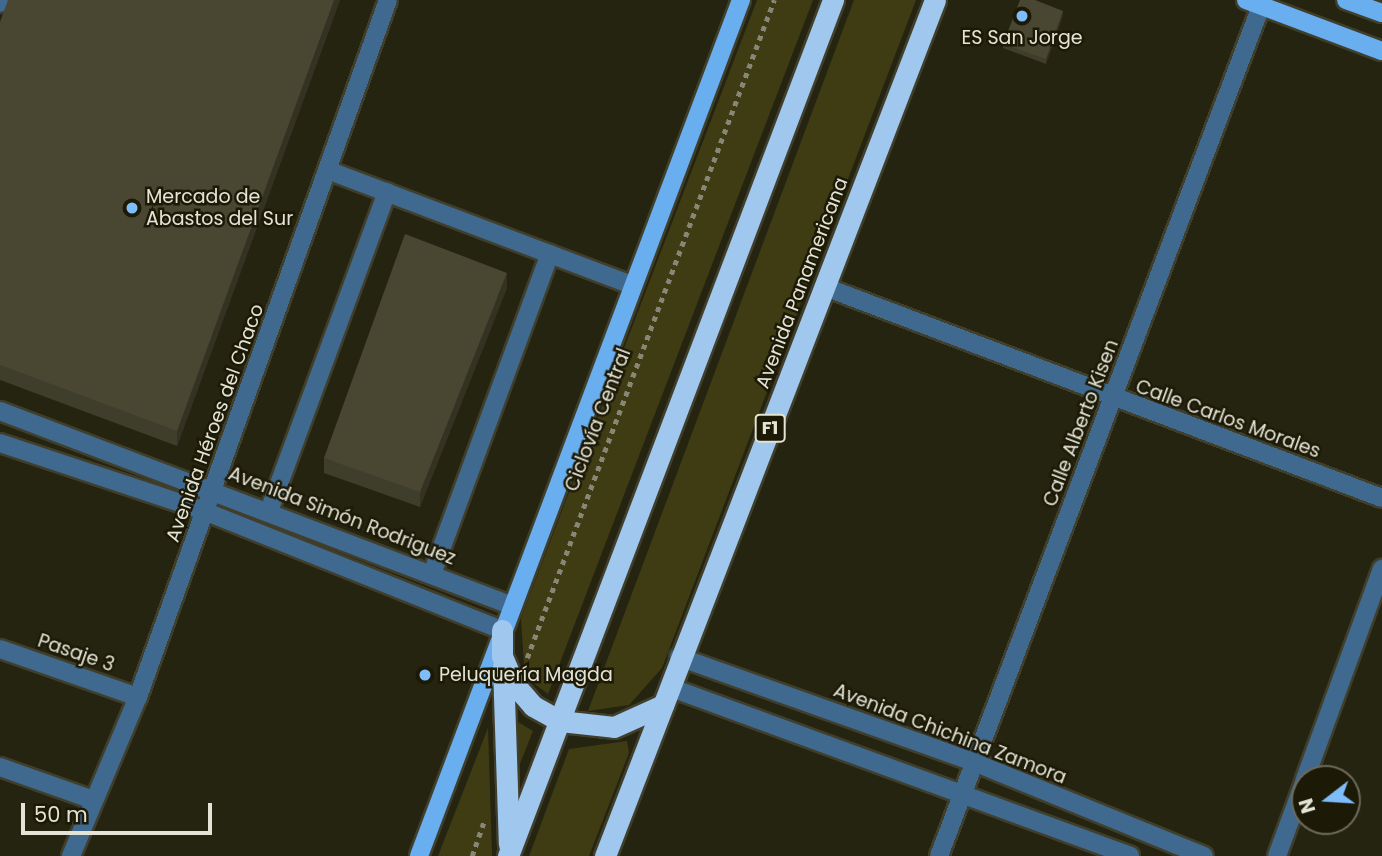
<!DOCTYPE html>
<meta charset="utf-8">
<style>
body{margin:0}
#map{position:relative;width:1382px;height:856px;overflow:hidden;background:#252410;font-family:Poppins,sans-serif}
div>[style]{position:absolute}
.green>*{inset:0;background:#3f3c14}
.path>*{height:4.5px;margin-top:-2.25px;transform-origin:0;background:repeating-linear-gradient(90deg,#888777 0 5px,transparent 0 10px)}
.roads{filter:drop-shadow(2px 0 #403f2c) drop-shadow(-2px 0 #403f2c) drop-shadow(0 2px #403f2c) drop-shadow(0 -2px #403f2c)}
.minor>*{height:18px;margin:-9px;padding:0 9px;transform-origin:9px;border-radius:9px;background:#406990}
.major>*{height:18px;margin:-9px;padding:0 9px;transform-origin:9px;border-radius:9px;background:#69aeee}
.highway>*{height:21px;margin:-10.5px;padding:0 10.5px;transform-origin:10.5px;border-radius:10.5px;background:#a0c7ee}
.wall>*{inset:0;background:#3f3d2b}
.shaded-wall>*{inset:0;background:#333223}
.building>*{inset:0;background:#494732}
.dots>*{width:19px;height:19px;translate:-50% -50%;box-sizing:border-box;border:4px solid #1c1a07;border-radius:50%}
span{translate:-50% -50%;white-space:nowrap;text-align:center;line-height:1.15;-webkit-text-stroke:5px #1c1a07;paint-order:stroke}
.shield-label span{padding:2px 5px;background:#1c1a07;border:2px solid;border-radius:5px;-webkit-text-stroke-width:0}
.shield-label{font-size:18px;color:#e3e3d6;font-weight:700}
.poi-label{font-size:19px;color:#e3e3d6}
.left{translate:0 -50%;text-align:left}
.street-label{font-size:19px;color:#e3e3d6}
.north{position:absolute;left:1291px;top:765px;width:70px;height:70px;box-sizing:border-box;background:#1c1a07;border:2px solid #6c6a5a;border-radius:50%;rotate:253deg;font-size:19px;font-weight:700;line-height:28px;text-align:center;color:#e3e3d6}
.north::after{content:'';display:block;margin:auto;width:24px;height:32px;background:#7fbdfa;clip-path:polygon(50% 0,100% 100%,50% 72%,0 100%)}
.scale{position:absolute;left:21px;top:803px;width:191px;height:32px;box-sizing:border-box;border:4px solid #e3e3d6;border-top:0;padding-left:9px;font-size:21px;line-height:24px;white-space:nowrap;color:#e3e3d6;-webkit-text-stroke:5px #1c1a07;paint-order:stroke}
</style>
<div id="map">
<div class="green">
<div style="clip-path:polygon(757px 0,813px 0,548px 694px,532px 682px,524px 664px,521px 618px)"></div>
<div style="clip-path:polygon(854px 0,916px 0,662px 668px,629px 705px,588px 711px)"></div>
<div style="clip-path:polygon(513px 719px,533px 731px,517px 771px)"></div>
<div style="clip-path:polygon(488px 728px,492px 856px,438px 856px)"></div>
<div style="clip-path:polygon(627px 741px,629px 753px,589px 856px,529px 856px,569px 749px)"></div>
</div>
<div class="path">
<div style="left:527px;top:658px;width:703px;rotate:-69.42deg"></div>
<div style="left:472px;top:856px;width:37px;rotate:-71deg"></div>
</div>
<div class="roads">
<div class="minor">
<div style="left:0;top:3px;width:3px;rotate:-72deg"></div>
<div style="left:330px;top:171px;width:323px;rotate:20.7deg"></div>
<div style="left:825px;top:287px;width:596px;rotate:20.75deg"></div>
<div style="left:0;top:411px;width:546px;rotate:20.83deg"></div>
<div style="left:0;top:443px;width:215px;rotate:18.4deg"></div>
<div style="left:204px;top:511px;width:321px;rotate:21.8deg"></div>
<div style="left:269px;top:511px;width:340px;rotate:-69.7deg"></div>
<div style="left:432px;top:574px;width:341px;rotate:-69.8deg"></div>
<div style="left:0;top:649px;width:146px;rotate:19.2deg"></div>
<div style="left:679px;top:657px;width:315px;rotate:19.6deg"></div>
<div style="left:976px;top:763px;width:246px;rotate:22.2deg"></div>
<div style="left:669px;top:687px;width:491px;rotate:20.1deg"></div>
<div style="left:0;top:767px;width:99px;rotate:19.5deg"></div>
<div style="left:1305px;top:779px;width:224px;rotate:-69.9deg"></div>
<div style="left:71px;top:856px;width:173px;rotate:-67.2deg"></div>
<div style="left:138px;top:697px;width:740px;rotate:-70.27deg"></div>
<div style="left:939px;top:856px;width:909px;rotate:-69.25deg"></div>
<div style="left:1277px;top:856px;width:81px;rotate:-69.8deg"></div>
</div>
<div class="major">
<div style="left:1246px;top:0;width:145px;rotate:20.6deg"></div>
<div style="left:1346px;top:0;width:38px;rotate:20deg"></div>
<div style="left:419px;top:856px;width:915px;rotate:-69.39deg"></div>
</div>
<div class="highway">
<div style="left:502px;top:630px;width:26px;rotate:90deg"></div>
<div style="left:502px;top:656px;width:30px;rotate:67deg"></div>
<div style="left:514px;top:684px;width:29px;rotate:49deg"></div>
<div style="left:533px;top:706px;width:31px;rotate:29deg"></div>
<div style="left:560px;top:721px;width:54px;rotate:6.3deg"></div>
<div style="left:614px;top:727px;width:54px;rotate:-24.2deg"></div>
<div style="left:503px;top:667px;width:177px;rotate:88.1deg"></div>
<div style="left:508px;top:856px;width:916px;rotate:-69.21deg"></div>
<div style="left:605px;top:856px;width:917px;rotate:-68.92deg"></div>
</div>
</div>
<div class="wall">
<div style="clip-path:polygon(340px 0,177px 446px,0 380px,0 22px)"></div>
<div style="clip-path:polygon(1063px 15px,1046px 64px,1003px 48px,1003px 44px)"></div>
<div style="clip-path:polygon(507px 288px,420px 507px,324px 473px,324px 458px)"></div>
</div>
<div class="shaded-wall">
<div style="clip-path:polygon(334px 0,340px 0,177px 446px,177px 431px)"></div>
<div style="clip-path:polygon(1063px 11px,1063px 15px,1046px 64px,1046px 59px)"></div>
<div style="clip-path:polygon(507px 273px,507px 288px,420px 507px,420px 492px)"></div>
</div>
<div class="building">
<div style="clip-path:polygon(8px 0,334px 0,177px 431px,0 365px,0 22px)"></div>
<div style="clip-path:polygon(1020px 0,1035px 0,1063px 11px,1046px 59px,1003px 44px)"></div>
<div style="clip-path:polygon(405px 234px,507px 273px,420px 492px,324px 458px)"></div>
</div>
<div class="dots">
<div style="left:1022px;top:16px;background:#7fbdfa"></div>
<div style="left:132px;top:208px;background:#7fbdfa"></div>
<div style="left:425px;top:675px;background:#7fbdfa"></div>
</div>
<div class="shield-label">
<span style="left:770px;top:428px">F1</span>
</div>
<div class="poi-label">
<span style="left:1022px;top:38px">ES San Jorge</span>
<span class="left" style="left:146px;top:208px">Mercado de<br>Abastos del Sur</span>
<span class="left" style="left:439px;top:675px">Peluquería Magda</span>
</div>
<div class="street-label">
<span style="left:802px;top:283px;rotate:-69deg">Avenida Panamericana</span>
<span style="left:1228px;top:419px;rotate:20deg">Calle Carlos Morales</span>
<span style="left:598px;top:420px;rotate:-69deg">Ciclovía Central</span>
<span style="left:215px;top:423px;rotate:-70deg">Avenida Héroes del Chaco</span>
<span style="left:1081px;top:423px;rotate:-69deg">Calle Alberto Kisen</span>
<span style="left:342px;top:516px;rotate:21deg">Avenida Simón Rodriguez</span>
<span style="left:76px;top:653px;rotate:19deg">Pasaje 3</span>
<span style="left:950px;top:734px;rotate:21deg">Avenida Chichina Zamora</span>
</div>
<div class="north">N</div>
<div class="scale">50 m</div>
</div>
